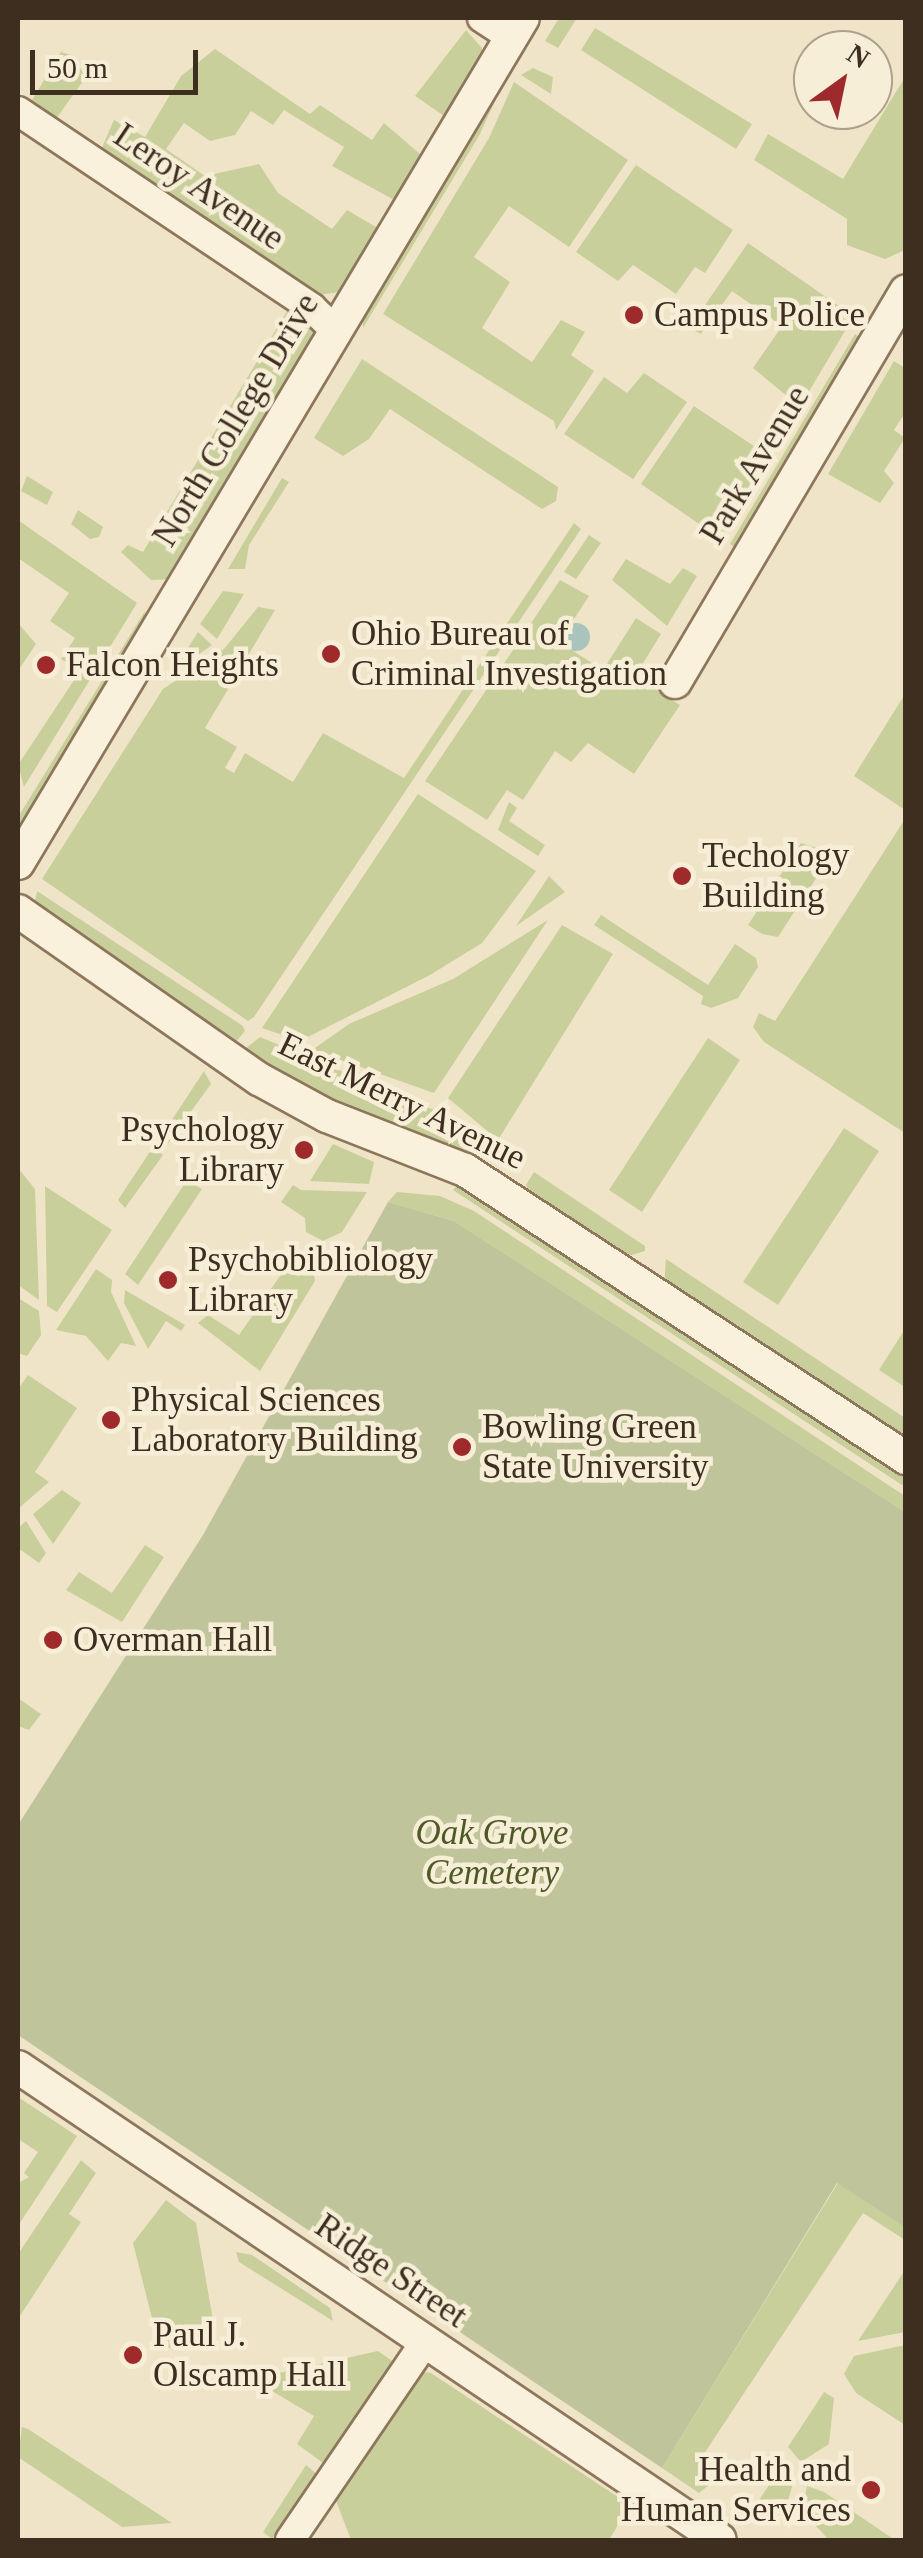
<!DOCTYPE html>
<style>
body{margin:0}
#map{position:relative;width:923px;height:2558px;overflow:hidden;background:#f0e4c8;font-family:Georgia,serif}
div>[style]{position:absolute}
.green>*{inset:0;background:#c9cf9b}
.cemetery>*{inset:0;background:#bfc49a}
.water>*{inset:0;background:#a9c4bc}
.round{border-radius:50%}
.roads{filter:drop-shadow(2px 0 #8d765c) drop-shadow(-2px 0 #8d765c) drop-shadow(0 2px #8d765c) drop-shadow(0 -2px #8d765c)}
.minor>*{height:28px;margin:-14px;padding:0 14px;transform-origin:14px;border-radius:14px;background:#faf1dc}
.tertiary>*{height:32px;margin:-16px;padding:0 16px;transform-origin:16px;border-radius:16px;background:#faf1dc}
.dots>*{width:28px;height:28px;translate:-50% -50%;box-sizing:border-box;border:5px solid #f7eed8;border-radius:50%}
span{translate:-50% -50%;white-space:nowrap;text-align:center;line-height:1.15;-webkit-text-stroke:9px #f7eed8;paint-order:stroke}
.street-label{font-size:35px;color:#3d2e20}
.poi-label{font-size:35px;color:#3d2e20}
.left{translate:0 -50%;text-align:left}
.right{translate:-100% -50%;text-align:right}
.park-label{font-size:35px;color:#4d5a26;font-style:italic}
.frame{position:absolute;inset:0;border:20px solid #3d2e20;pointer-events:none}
.north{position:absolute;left:793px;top:30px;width:100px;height:100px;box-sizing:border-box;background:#f7eed8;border:2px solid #ada18e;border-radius:50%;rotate:33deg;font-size:28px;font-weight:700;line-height:40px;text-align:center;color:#3d2e20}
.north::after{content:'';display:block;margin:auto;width:35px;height:45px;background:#9e2a2b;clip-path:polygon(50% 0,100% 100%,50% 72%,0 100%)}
.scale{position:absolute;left:30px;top:50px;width:168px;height:45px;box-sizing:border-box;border:5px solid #3d2e20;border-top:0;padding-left:12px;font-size:30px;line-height:35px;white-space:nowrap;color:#3d2e20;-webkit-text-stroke:8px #f7eed8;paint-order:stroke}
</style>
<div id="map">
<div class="green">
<div style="clip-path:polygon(559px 18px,577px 18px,558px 48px,545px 41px)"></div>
<div style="clip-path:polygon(595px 28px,752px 124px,736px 149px,581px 50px)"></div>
<div style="clip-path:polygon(466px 30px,482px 48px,482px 61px,447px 118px,415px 96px)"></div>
<div style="clip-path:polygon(215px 49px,310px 114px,320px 105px,372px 140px,384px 123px,420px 154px,396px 201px,332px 166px,344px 147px,284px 110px,273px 125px,251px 111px,235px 135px,210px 141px,184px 123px,166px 149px,205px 176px,259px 164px,278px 193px,332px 229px,347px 210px,383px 231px,345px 291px,320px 295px,100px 152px,114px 120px,145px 137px,181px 76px)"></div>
<div style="clip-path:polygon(61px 52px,71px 55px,86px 77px,53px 123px,29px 105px)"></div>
<div style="clip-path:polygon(533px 68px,553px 77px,551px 94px,521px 75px)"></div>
<div style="clip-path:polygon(506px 77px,480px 134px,363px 328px,362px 315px)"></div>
<div style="clip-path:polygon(905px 77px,905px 250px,885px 259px,847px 245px,847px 219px,754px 160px,768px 134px,843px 179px)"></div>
<div style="clip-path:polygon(514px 82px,628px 160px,569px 247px,509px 206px,474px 257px,510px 282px,482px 328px,532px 362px,561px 320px,585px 332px,571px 355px,594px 371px,556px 430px,554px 421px,383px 314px,489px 138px)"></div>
<div style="clip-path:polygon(636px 165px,733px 230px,705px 273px,695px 267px,676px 294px,633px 265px,618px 281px,576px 252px)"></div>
<div style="clip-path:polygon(748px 243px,842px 308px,848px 326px,721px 539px,641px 484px,694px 406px,754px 446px,787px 396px,753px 368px,782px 326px,732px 291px,701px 334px,689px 328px)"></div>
<div style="clip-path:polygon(287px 311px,310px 326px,316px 340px,175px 579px,151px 580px,121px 552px,128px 545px,143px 552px)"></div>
<div style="clip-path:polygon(855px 334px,863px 340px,738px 550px,730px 544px)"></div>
<div style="clip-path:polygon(362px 359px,558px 487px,556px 501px,542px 509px,390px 409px,369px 439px,343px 456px,314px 438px)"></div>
<div style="clip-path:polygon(894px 361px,905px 368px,905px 413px,894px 430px,905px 438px,884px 471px,894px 483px,880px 503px,828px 474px)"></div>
<div style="clip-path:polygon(644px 373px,687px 402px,633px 479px,564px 434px,604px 377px,627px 393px)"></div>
<div style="clip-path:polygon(27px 476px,53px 492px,47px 505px,21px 491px)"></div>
<div style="clip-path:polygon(282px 478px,289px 482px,249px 545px,245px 569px,228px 569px)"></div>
<div style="clip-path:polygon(78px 510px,103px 527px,99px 537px,90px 539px,71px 524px)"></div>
<div style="clip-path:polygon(18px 520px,137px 603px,24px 787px,18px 765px,80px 671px,61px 659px,75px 638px,50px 621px,69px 593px,18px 558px)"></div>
<div style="clip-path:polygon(574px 523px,581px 529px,254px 1017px,248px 1021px,42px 879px,163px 689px,224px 649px,258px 607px,275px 610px,205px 728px,237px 747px,225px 768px,234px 773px,245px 753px,293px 782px,323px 733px,404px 778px)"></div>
<div style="clip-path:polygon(589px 535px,601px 543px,576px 579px,564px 572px)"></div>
<div style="clip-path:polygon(626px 559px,670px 584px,683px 568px,697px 576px,667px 626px,612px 580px)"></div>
<div style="clip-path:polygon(560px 580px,589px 596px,559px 642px,603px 670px,636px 618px,661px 634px,635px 676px,680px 705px,634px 774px,588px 743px,571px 762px,555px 751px,523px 800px,507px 790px,487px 820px,425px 781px)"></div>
<div style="clip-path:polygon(223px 591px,244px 594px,217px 639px,200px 624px)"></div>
<div style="clip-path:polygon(145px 611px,144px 619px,18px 830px,18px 817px)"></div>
<div style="clip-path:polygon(18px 623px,36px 644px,18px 671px)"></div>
<div style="clip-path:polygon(198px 632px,212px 645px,172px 673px)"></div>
<div style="clip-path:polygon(905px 694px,906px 810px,905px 810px,854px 776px)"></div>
<div style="clip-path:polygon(418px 794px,536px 871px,482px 943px,430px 975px,300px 1041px,262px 1028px)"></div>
<div style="clip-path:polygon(509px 802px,517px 808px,509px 821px,545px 845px,538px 856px,498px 830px)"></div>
<div style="clip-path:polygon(905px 819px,905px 1133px,764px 1042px,753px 1027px,759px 1013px,775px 1021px)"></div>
<div style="clip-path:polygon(801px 843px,820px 849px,824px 866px,778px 937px,762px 934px,748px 925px)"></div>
<div style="clip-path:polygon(549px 876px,565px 892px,516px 926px)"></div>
<div style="clip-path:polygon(37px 891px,243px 1026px,245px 1031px,235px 1043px,34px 906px)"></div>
<div style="clip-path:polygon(601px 915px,708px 985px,735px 944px,756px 958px,758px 967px,738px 998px,711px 1008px,701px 1004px,703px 996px,594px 925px)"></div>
<div style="clip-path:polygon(548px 920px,434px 1093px,312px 1050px,349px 1024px,453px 979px)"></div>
<div style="clip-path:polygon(562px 925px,613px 954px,498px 1140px,448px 1098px)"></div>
<div style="clip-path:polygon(260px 1037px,432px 1109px,483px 1141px,471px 1157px,309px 1089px,245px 1049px)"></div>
<div style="clip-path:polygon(708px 1038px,740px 1060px,642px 1212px,609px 1190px)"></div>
<div style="clip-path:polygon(204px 1071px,211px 1084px,166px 1146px,158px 1141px)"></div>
<div style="clip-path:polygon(844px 1128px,879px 1151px,778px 1305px,743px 1282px)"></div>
<div style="clip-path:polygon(333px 1144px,374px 1162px,369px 1184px,310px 1181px)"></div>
<div style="clip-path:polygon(153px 1147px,163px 1155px,125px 1208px,118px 1200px)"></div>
<div style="clip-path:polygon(18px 1168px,35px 1189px,39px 1300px,18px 1285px)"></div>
<div style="clip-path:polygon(534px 1172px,645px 1246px,645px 1251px,625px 1257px,531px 1196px,526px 1185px)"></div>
<div style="clip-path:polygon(187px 1180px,202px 1189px,138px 1285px,125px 1274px)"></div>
<div style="clip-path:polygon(462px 1180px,905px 1473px,905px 1487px,453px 1190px)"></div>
<div style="clip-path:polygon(293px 1185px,301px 1190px,367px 1192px,342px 1232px,323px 1241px,306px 1232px,305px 1218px,281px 1202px)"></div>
<div style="clip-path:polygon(45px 1186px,112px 1230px,57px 1312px,47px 1306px)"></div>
<div style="clip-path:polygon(397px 1192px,440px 1196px,474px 1211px,905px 1496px,905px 1512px,454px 1221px,388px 1202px)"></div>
<div style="clip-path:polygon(298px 1250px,312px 1262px,315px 1281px,260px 1371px,198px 1323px,208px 1315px,239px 1335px)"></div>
<div style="clip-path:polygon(666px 1259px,905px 1418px,905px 1443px,664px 1286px)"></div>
<div style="clip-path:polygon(96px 1269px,112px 1280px,111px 1292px,136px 1346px,121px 1343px,108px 1361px,86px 1336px,56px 1330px)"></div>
<div style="clip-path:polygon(125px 1290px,185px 1325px,181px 1331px,166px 1321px,148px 1349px,124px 1303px)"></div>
<div style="clip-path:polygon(18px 1298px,39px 1311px,41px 1335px,27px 1356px,18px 1353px)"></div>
<div style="clip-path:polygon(905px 1329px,905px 1387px,879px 1370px)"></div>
<div style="clip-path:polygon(28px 1375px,77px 1408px,35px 1472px,49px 1482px,18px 1509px,18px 1389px)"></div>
<div style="clip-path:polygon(62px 1490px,81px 1503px,53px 1544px,33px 1514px)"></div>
<div style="clip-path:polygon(26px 1521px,46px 1553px,39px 1563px,18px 1548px,18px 1528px)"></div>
<div style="clip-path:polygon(145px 1545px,164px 1557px,122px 1622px,66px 1590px,79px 1572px,112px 1593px)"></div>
<div style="clip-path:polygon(18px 1698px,41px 1714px,29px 1730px,18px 1726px)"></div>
<div style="clip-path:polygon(18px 2097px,77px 2136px,18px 2226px,18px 2183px,29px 2177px,24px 2173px,38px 2152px,18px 2139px)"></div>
<div style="clip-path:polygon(81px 2160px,96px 2173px,69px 2214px,81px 2222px,18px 2319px,18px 2254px)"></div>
<div style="clip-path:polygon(838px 2183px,889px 2216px,905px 2204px,905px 2240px,863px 2213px,698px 2463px,713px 2482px,699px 2493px,662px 2468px)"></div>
<div style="clip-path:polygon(166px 2200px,196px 2223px,216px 2337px,160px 2350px,133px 2243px)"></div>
<div style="clip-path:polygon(236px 2252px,252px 2255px,330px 2308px,333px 2321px,239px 2262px)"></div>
<div style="clip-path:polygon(905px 2270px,905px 2332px,858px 2341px,874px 2317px)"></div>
<div style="clip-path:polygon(905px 2345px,906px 2345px,905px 2425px,856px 2393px,844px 2374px,854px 2356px)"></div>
<div style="clip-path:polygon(378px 2351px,398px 2365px,330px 2468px,297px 2444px,314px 2416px,252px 2379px)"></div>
<div style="clip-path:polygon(412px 2370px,431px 2373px,630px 2505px,609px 2540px,351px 2540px,333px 2493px)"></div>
<div style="clip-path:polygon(824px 2392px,834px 2398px,829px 2444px,801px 2462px,788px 2447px)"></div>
<div style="clip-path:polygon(22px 2427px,28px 2429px,172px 2523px,122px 2527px,18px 2457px)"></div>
<div style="clip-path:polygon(306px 2465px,318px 2475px,272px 2539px,263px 2532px)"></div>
<div style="clip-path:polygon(781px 2467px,795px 2477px,786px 2507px,740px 2525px,730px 2519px,753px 2509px)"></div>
<div style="clip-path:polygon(807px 2486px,824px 2492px,895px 2540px,829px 2540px,802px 2511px)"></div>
</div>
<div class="cemetery">
<div style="clip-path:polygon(388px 1202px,454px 1221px,905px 1512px,905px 2227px,837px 2183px,662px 2468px,18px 2035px,18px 1825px,203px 1535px)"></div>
</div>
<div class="water">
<div class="round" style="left:562px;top:623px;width:28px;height:28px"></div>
</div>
<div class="roads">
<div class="minor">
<div style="left:482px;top:18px;width:35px;rotate:33deg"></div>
<div style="left:18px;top:111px;width:354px;rotate:33.8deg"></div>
<div style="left:312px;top:308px;width:32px;rotate:44deg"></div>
<div style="left:290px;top:2540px;width:240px;rotate:-55.7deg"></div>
</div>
<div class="tertiary">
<div style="left:675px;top:682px;width:454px;rotate:-59.4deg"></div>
<div style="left:18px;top:863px;width:984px;rotate:-59.14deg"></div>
<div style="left:18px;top:911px;width:294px;rotate:34.9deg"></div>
<div style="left:259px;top:1079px;width:77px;rotate:28.6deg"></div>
<div style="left:327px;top:1116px;width:148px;rotate:21.4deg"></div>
<div style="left:465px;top:1170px;width:527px;rotate:33.15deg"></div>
<div style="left:18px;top:2067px;width:846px;rotate:33.97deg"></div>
</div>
</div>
<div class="dots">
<div style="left:634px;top:315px;background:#9e2a2b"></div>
<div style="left:331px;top:654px;background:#9e2a2b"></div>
<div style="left:46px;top:665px;background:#9e2a2b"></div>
<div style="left:682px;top:876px;background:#9e2a2b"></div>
<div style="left:304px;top:1150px;background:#9e2a2b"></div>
<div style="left:168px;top:1280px;background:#9e2a2b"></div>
<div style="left:111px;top:1420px;background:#9e2a2b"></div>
<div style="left:462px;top:1447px;background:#9e2a2b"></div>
<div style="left:53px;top:1640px;background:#9e2a2b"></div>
<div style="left:133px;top:2355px;background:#9e2a2b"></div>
<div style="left:871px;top:2490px;background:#9e2a2b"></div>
</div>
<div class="street-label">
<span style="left:199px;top:187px;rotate:34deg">Leroy Avenue</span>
<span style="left:236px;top:420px;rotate:-59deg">North College Drive</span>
<span style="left:755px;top:465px;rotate:-59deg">Park Avenue</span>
<span style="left:402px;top:1101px;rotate:26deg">East Merry Avenue</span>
<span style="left:391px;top:2271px;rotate:34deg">Ridge Street</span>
</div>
<div class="poi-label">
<span class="left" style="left:654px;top:315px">Campus Police</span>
<span class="left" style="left:351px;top:654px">Ohio Bureau of<br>Criminal Investigation</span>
<span class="left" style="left:66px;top:665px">Falcon Heights</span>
<span class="left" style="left:702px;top:876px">Techology<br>Building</span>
<span class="right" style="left:284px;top:1150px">Psychology<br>Library</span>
<span class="left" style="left:188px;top:1280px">Psychobibliology<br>Library</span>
<span class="left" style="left:131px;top:1420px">Physical Sciences<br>Laboratory Building</span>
<span class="left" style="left:482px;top:1447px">Bowling Green<br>State University</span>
<span class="left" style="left:73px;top:1640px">Overman Hall</span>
<span class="left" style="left:153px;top:2355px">Paul J.<br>Olscamp Hall</span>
<span class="right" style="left:851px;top:2490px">Health and<br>Human Services</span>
</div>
<div class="park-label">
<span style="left:492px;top:1853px">Oak Grove<br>Cemetery</span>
</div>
<div class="frame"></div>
<div class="north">N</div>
<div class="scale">50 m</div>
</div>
